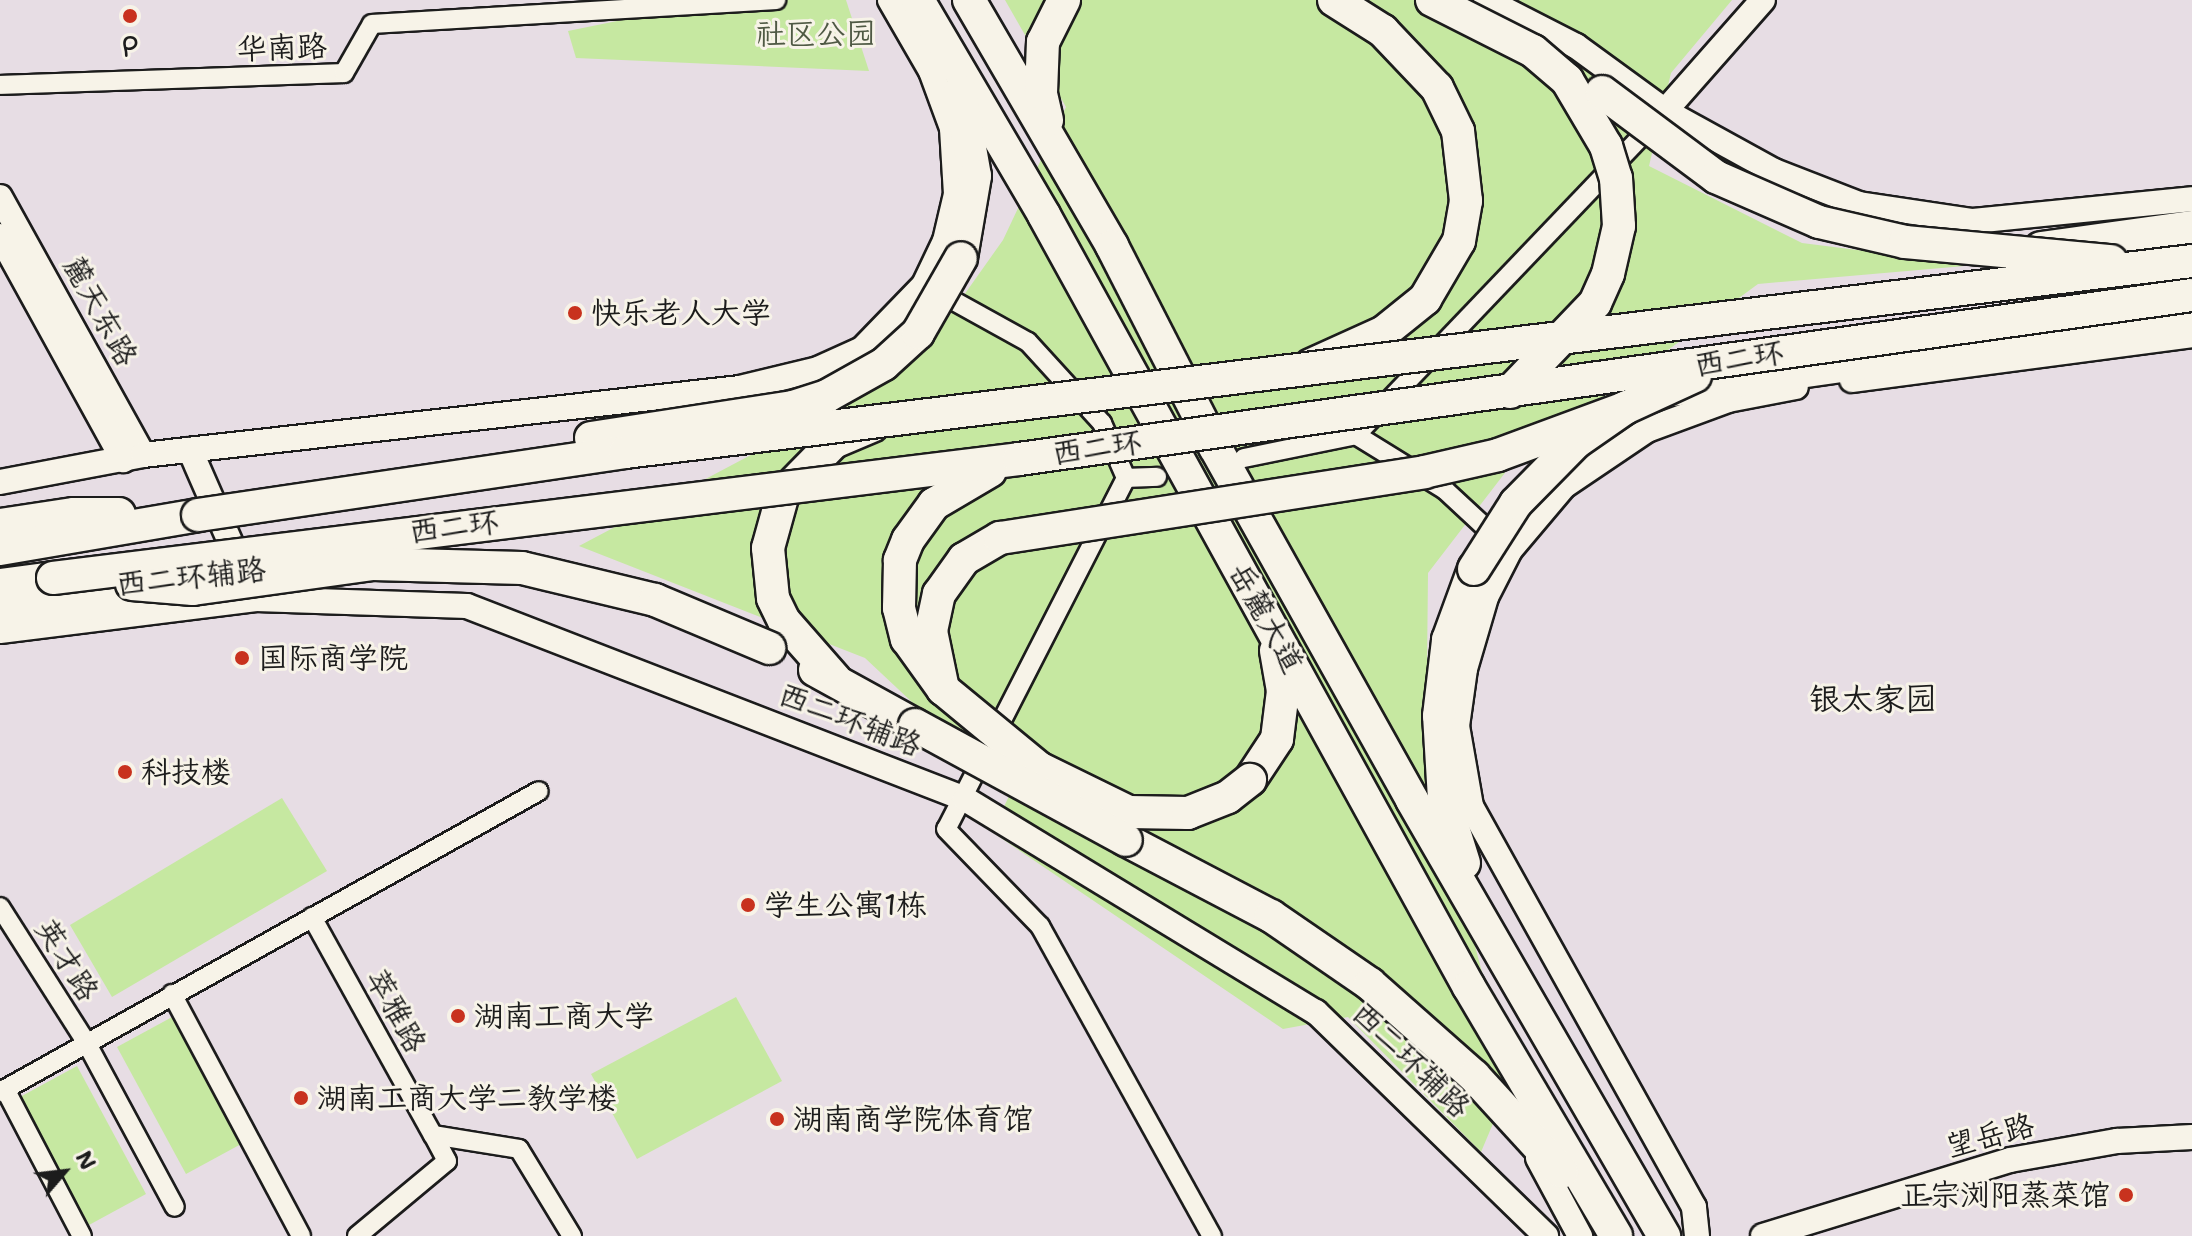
<!DOCTYPE html>
<meta charset="utf-8">
<style>
body{margin:0}
#map{position:relative;width:2192px;height:1236px;overflow:hidden;background:#e7dde4;font-family:"Shantell Sans","LXGW WenKai TC",sans-serif}
div>[style]{position:absolute}
.green>*{inset:0;background:#c6e8a1}
.roads{filter:drop-shadow(2px 0 #1c1c1c) drop-shadow(-2px 0 #1c1c1c) drop-shadow(0 2px #1c1c1c) drop-shadow(0 -2px #1c1c1c)}
.minor>*{height:18px;margin:-9px;padding:0 9px;transform-origin:9px;border-radius:9px;background:#f7f3e8}
.tertiary>*{height:24px;margin:-12px;padding:0 12px;transform-origin:12px;border-radius:12px;background:#f7f3e8}
.trunk>*{height:32px;margin:-16px;padding:0 16px;transform-origin:16px;border-radius:16px;background:#f7f3e8}
.bridges{filter:drop-shadow(2px 0 #1c1c1c) drop-shadow(-2px 0 #1c1c1c) drop-shadow(0 2px #1c1c1c) drop-shadow(0 -2px #1c1c1c)}
.trunk-bridge>*{height:32px;margin:-16px;padding:0 16px;transform-origin:16px;border-radius:16px;background:#f7f3e8}
.dots>*{width:22px;height:22px;translate:-50% -50%;box-sizing:border-box;border:4px solid #f7f3e8;border-radius:50%}
span{translate:-50% -50%;white-space:nowrap;text-align:center;line-height:1.15;-webkit-text-stroke:6px #f7f3e8;paint-order:stroke}
.park-label{font-size:30px;color:#4f5944}
.poi-label{font-size:30px;color:#1c1c1c}
.left{translate:0 -50%;text-align:left}
.right{translate:-100% -50%;text-align:right}
.street-label{font-size:30px;color:#1c1c1c}
.neighbourhood-label{font-size:32px;color:#1c1c1c}
.north{position:absolute;left:24px;top:1132px;width:80px;height:80px;-webkit-text-stroke:6px #f7f3e8;paint-order:stroke;rotate:62deg;font-size:22px;font-weight:700;line-height:32px;text-align:center;color:#1c1c1c}
.north::after{content:'';display:block;margin:auto;width:28px;height:36px;background:#1c1c1c;clip-path:polygon(50% 0,100% 100%,50% 72%,0 100%)}
</style>
<div id="map">
<div class="green">
<div style="clip-path:polygon(720px 0,846px 0,869px 71px,576px 58px,568px 31px)"></div>
<div style="clip-path:polygon(1005px 0,1732px 0,1671px 73px,1649px 166px,1802px 243px,1976px 265px,1758px 284px,1511px 465px,1428px 573px,1426px 762px,1511px 1081px,1481px 1152px,1348px 1017px,1283px 1029px,992px 832px,1010px 794px,865px 658px,579px 546px,868px 393px,930px 343px,1003px 240px,1066px 107px)"></div>
<div style="clip-path:polygon(282px 798px,327px 871px,112px 997px,70px 925px)"></div>
<div style="clip-path:polygon(736px 997px,782px 1081px,637px 1159px,591px 1074px)"></div>
<div style="clip-path:polygon(174px 1016px,243px 1143px,186px 1174px,117px 1047px)"></div>
<div style="clip-path:polygon(77px 1066px,146px 1194px,89px 1225px,20px 1097px)"></div>
</div>
<div class="roads">
<div class="minor">
<div style="left:0;top:85px;width:344px;rotate:-2deg"></div>
<div style="left:344px;top:73px;width:56px;rotate:-60.3deg"></div>
<div style="left:372px;top:24px;width:405px;rotate:-3.4deg"></div>
<div style="left:934px;top:290px;width:107px;rotate:29deg"></div>
<div style="left:1028px;top:342px;width:110px;rotate:47.6deg"></div>
<div style="left:1102px;top:423px;width:60px;rotate:66.4deg"></div>
<div style="left:1126px;top:478px;width:394px;rotate:117.1deg"></div>
<div style="left:946px;top:829px;width:135px;rotate:45.9deg"></div>
<div style="left:1040px;top:926px;width:355px;rotate:61deg"></div>
<div style="left:1356px;top:435px;width:105px;rotate:31.7deg"></div>
<div style="left:1445px;top:490px;width:74px;rotate:42.8deg"></div>
<div style="left:1244px;top:458px;width:114px;rotate:-11.6deg"></div>
<div style="left:1356px;top:435px;width:431px;rotate:-46.3deg"></div>
<div style="left:1126px;top:478px;width:31px;rotate:-2deg"></div>
<div style="left:0;top:907px;width:160px;rotate:57.5deg"></div>
<div style="left:86px;top:1042px;width:187px;rotate:61.7deg"></div>
<div style="left:312px;top:917px;width:249px;rotate:61deg"></div>
<div style="left:433px;top:1135px;width:87px;rotate:9.2deg"></div>
<div style="left:519px;top:1149px;width:102px;rotate:58.7deg"></div>
<div style="left:172px;top:994px;width:274px;rotate:61.9deg"></div>
<div style="left:5px;top:1089px;width:166px;rotate:62.4deg"></div>
<div style="left:0;top:1092px;width:617px;rotate:-29.18deg"></div>
<div style="left:357px;top:1236px;width:117px;rotate:-39.8deg"></div>
<div style="left:447px;top:1161px;width:30px;rotate:-118deg"></div>
</div>
<div class="tertiary">
<div style="left:1486px;top:0;width:101px;rotate:27.1deg"></div>
<div style="left:1576px;top:46px;width:110px;rotate:36.1deg"></div>
<div style="left:1665px;top:111px;width:124px;rotate:28.8deg"></div>
<div style="left:1774px;top:171px;width:91px;rotate:21.2deg"></div>
<div style="left:1859px;top:204px;width:115px;rotate:8.5deg"></div>
<div style="left:1973px;top:221px;width:220px;rotate:-5.7deg"></div>
<div style="left:1665px;top:111px;width:148px;rotate:-48.6deg"></div>
<div style="left:0;top:197px;width:295px;rotate:61deg"></div>
<div style="left:0;top:236px;width:256px;rotate:61.2deg"></div>
<div style="left:1852px;top:380px;width:343px;rotate:-7.5deg"></div>
<div style="left:190px;top:450px;width:130px;rotate:66.4deg"></div>
<div style="left:0;top:482px;width:146px;rotate:-10.7deg"></div>
<div style="left:143px;top:455px;width:601px;rotate:-6.4deg"></div>
<div style="left:740px;top:388px;width:80px;rotate:-13.7deg"></div>
<div style="left:818px;top:369px;width:48px;rotate:-24.4deg"></div>
<div style="left:862px;top:349px;width:89px;rotate:-45.9deg"></div>
<div style="left:924px;top:285px;width:49px;rotate:-64.5deg"></div>
<div style="left:945px;top:241px;width:48px;rotate:-76.8deg"></div>
<div style="left:956px;top:194px;width:66px;rotate:-93.5deg"></div>
<div style="left:952px;top:128px;width:61px;rotate:-110.2deg"></div>
<div style="left:931px;top:71px;width:82px;rotate:-120deg"></div>
<div style="left:0;top:631px;width:258px;rotate:-7.1deg"></div>
<div style="left:256px;top:599px;width:211px;rotate:1.9deg"></div>
<div style="left:467px;top:606px;width:534px;rotate:21.18deg"></div>
<div style="left:965px;top:799px;width:411px;rotate:31.3deg"></div>
<div style="left:1316px;top:1012px;width:321px;rotate:44.2deg"></div>
<div style="left:1538px;top:1158px;width:89px;rotate:61.7deg"></div>
<div style="left:1697px;top:1236px;width:29px;rotate:-96deg"></div>
<div style="left:1694px;top:1207px;width:459px;rotate:-119.1deg"></div>
<div style="left:1471px;top:806px;width:81px;rotate:-99.9deg"></div>
<div style="left:1457px;top:726px;width:58px;rotate:-82deg"></div>
<div style="left:1465px;top:669px;width:75px;rotate:-73.7deg"></div>
<div style="left:1486px;top:597px;width:53px;rotate:-62.9deg"></div>
<div style="left:1510px;top:550px;width:84px;rotate:-49.8deg"></div>
<div style="left:1564px;top:486px;width:100px;rotate:-34deg"></div>
<div style="left:1647px;top:430px;width:86px;rotate:-20.3deg"></div>
<div style="left:1728px;top:400px;width:69px;rotate:-10.8deg"></div>
<div style="left:1763px;top:1236px;width:258px;rotate:-17.1deg"></div>
<div style="left:2010px;top:1160px;width:109px;rotate:-10.1deg"></div>
<div style="left:2117px;top:1141px;width:75px;rotate:-3.1deg"></div>
</div>
<div class="trunk">
<div style="left:918px;top:0;width:249px;rotate:59.6deg"></div>
<div style="left:1044px;top:215px;width:881px;rotate:61.17deg"></div>
<div style="left:1469px;top:987px;width:289px;rotate:59.4deg"></div>
<div style="left:969px;top:0;width:285px;rotate:59.8deg"></div>
<div style="left:1112px;top:246px;width:226px;rotate:62.9deg"></div>
<div style="left:1215px;top:447px;width:404px;rotate:60.8deg"></div>
<div style="left:1412px;top:800px;width:504px;rotate:59.97deg"></div>
<div style="left:960px;top:91px;width:86px;rotate:80deg"></div>
<div style="left:975px;top:176px;width:83px;rotate:99.7deg"></div>
<div style="left:1047px;top:120px;width:28px;rotate:-103deg"></div>
<div style="left:1041px;top:93px;width:51px;rotate:-87.8deg"></div>
<div style="left:1043px;top:42px;width:47px;rotate:-63.4deg"></div>
<div style="left:2041px;top:248px;width:152px;rotate:-7.9deg"></div>
<div style="left:1311px;top:365px;width:80px;rotate:-24.3deg"></div>
<div style="left:1384px;top:332px;width:53px;rotate:-38.8deg"></div>
<div style="left:1425px;top:299px;width:67px;rotate:-59.6deg"></div>
<div style="left:1459px;top:241px;width:41px;rotate:-80.1deg"></div>
<div style="left:1466px;top:201px;width:70px;rotate:-96.5deg"></div>
<div style="left:1458px;top:131px;width:48px;rotate:-116deg"></div>
<div style="left:1437px;top:88px;width:79px;rotate:-133.5deg"></div>
<div style="left:1383px;top:31px;width:58px;rotate:-147.7deg"></div>
<div style="left:1666px;top:391px;width:531px;rotate:-8.11deg"></div>
<div style="left:0;top:525px;width:75px;rotate:-8.5deg"></div>
<div style="left:74px;top:514px;width:45px"></div>
<div style="left:0;top:549px;width:201px;rotate:-9.7deg"></div>
<div style="left:0;top:585px;width:53px;rotate:-7.5deg"></div>
<div style="left:0;top:615px;width:168px;rotate:-7.5deg"></div>
<div style="left:815px;top:670px;width:114px;rotate:28.8deg"></div>
<div style="left:835px;top:679px;width:77px;rotate:-131.3deg"></div>
<div style="left:784px;top:621px;width:25px;rotate:-116deg"></div>
<div style="left:773px;top:598px;width:50px;rotate:-95.7deg"></div>
<div style="left:768px;top:548px;width:56px;rotate:-74.5deg"></div>
<div style="left:783px;top:494px;width:73px;rotate:-45.6deg"></div>
<div style="left:834px;top:442px;width:41px;rotate:-22.8deg"></div>
<div style="left:1250px;top:780px;width:49px;rotate:-56.6deg"></div>
<div style="left:1277px;top:739px;width:48px;rotate:-82.9deg"></div>
<div style="left:1283px;top:691px;width:41px;rotate:-99.9deg"></div>
<div style="left:1126px;top:840px;width:164px;rotate:27.7deg"></div>
<div style="left:1271px;top:916px;width:120px;rotate:34.5deg"></div>
<div style="left:1370px;top:984px;width:139px;rotate:41.5deg"></div>
<div style="left:1474px;top:1076px;width:130px;rotate:47.5deg"></div>
<div style="left:1464px;top:863px;width:67px;rotate:-107.4deg"></div>
<div style="left:1444px;top:799px;width:83px;rotate:-93.4deg"></div>
<div style="left:1439px;top:716px;width:77px;rotate:-83.2deg"></div>
<div style="left:1448px;top:640px;width:76px;rotate:-69.9deg"></div>
</div>
</div>
<div class="bridges">
<div class="trunk-bridge">
<div style="left:1432px;top:0;width:113px;rotate:26.8deg"></div>
<div style="left:1533px;top:51px;width:45px;rotate:40.5deg"></div>
<div style="left:1567px;top:80px;width:77px;rotate:59.4deg"></div>
<div style="left:1606px;top:146px;width:34px;rotate:73deg"></div>
<div style="left:1616px;top:178px;width:48px;rotate:86.4deg"></div>
<div style="left:1619px;top:226px;width:49px;rotate:102.9deg"></div>
<div style="left:1608px;top:274px;width:32px;rotate:114deg"></div>
<div style="left:1595px;top:303px;width:123px;rotate:133.7deg"></div>
<div style="left:1602px;top:92px;width:142px;rotate:36.7deg"></div>
<div style="left:1716px;top:177px;width:112px;rotate:23.6deg"></div>
<div style="left:1819px;top:222px;width:88px;rotate:13.1deg"></div>
<div style="left:1905px;top:242px;width:207px;rotate:5.3deg"></div>
<div style="left:591px;top:438px;width:204px;rotate:-8.7deg"></div>
<div style="left:793px;top:407px;width:36px;rotate:-18deg"></div>
<div style="left:827px;top:396px;width:65px;rotate:-29.3deg"></div>
<div style="left:884px;top:364px;width:46px;rotate:-42.4deg"></div>
<div style="left:918px;top:333px;width:86px;rotate:-60.2deg"></div>
<div style="left:990px;top:471px;width:65px;rotate:149.5deg"></div>
<div style="left:934px;top:504px;width:44px;rotate:125.8deg"></div>
<div style="left:908px;top:540px;width:22px;rotate:112deg"></div>
<div style="left:900px;top:560px;width:48px;rotate:91.2deg"></div>
<div style="left:899px;top:608px;width:32px;rotate:76deg"></div>
<div style="left:907px;top:639px;width:62px;rotate:54.2deg"></div>
<div style="left:943px;top:689px;width:124px;rotate:39.5deg"></div>
<div style="left:1039px;top:768px;width:100px;rotate:26.1deg"></div>
<div style="left:1129px;top:812px;width:59px;rotate:1deg"></div>
<div style="left:1188px;top:813px;width:43px;rotate:-21.8deg"></div>
<div style="left:1228px;top:797px;width:28px;rotate:-38deg"></div>
<div style="left:198px;top:515px;width:432px;rotate:-8.4deg"></div>
<div style="left:625px;top:452px;width:1579px;rotate:-6.95deg"></div>
<div style="left:1474px;top:569px;width:78px;rotate:-57.5deg"></div>
<div style="left:1516px;top:503px;width:86px;rotate:-45.5deg"></div>
<div style="left:1576px;top:442px;width:60px;rotate:-34.8deg"></div>
<div style="left:1625px;top:408px;width:77px;rotate:-24.6deg"></div>
<div style="left:53px;top:578px;width:973px;rotate:-7.02deg"></div>
<div style="left:1019px;top:459px;width:1184px;rotate:-7.96deg"></div>
<div style="left:132px;top:584px;width:61px;rotate:4.7deg"></div>
<div style="left:193px;top:589px;width:182px;rotate:-7.9deg"></div>
<div style="left:373px;top:564px;width:149px;rotate:1.5deg"></div>
<div style="left:522px;top:568px;width:137px;rotate:13.5deg"></div>
<div style="left:655px;top:600px;width:124px;rotate:22.8deg"></div>
<div style="left:943px;top:689px;width:59px;rotate:-101.7deg"></div>
<div style="left:931px;top:631px;width:38px;rotate:-78deg"></div>
<div style="left:939px;top:594px;width:43px;rotate:-54.5deg"></div>
<div style="left:964px;top:559px;width:42px;rotate:-30.3deg"></div>
<div style="left:1000px;top:538px;width:429px;rotate:-8.8deg"></div>
<div style="left:1424px;top:472px;width:76px;rotate:-12.9deg"></div>
<div style="left:1498px;top:455px;width:135px;rotate:-20.3deg"></div>
<div style="left:915px;top:725px;width:240px;rotate:28.6deg"></div>
</div>
</div>
<div class="dots">
<div style="left:130px;top:16px;background:#c8321e"></div>
<div style="left:575px;top:313px;background:#c8321e"></div>
<div style="left:242px;top:658px;background:#c8321e"></div>
<div style="left:125px;top:772px;background:#c8321e"></div>
<div style="left:748px;top:905px;background:#c8321e"></div>
<div style="left:458px;top:1016px;background:#c8321e"></div>
<div style="left:301px;top:1098px;background:#c8321e"></div>
<div style="left:777px;top:1119px;background:#c8321e"></div>
<div style="left:2126px;top:1195px;background:#c8321e"></div>
</div>
<div class="park-label">
<span style="left:816px;top:34px">社区公园</span>
</div>
<div class="poi-label">
<span style="left:130px;top:47px">P</span>
<span class="left" style="left:591px;top:313px">快乐老人大学</span>
<span class="left" style="left:258px;top:658px">国际商学院</span>
<span class="left" style="left:141px;top:772px">科技楼</span>
<span class="left" style="left:764px;top:905px">学生公寓1栋</span>
<span class="left" style="left:474px;top:1016px">湖南工商大学</span>
<span class="left" style="left:317px;top:1098px">湖南工商大学二教学楼</span>
<span class="left" style="left:793px;top:1119px">湖南商学院体育馆</span>
<span class="right" style="left:2110px;top:1195px">正宗浏阳蒸菜馆</span>
</div>
<div class="street-label">
<span style="left:282px;top:48px;rotate:-2deg">华南路</span>
<span style="left:100px;top:311px;rotate:61deg">麓天东路</span>
<span style="left:1739px;top:359px;rotate:-9deg">西二环</span>
<span style="left:1097px;top:448px;rotate:-8deg">西二环</span>
<span style="left:454px;top:527px;rotate:-7deg">西二环</span>
<span style="left:191px;top:577px;rotate:-6deg">西二环辅路</span>
<span style="left:1266px;top:618px;rotate:61deg">岳麓大道</span>
<span style="left:850px;top:720px;rotate:21deg">西二环辅路</span>
<span style="left:67px;top:960px;rotate:58deg">英才路</span>
<span style="left:396px;top:1011px;rotate:61deg">萃雅路</span>
<span style="left:1411px;top:1060px;rotate:44deg">西二环辅路</span>
<span style="left:1990px;top:1136px;rotate:-15deg">望岳路</span>
</div>
<div class="neighbourhood-label">
<span style="left:1873px;top:699px">银太家园</span>
</div>
<div class="north">N</div>
</div>
